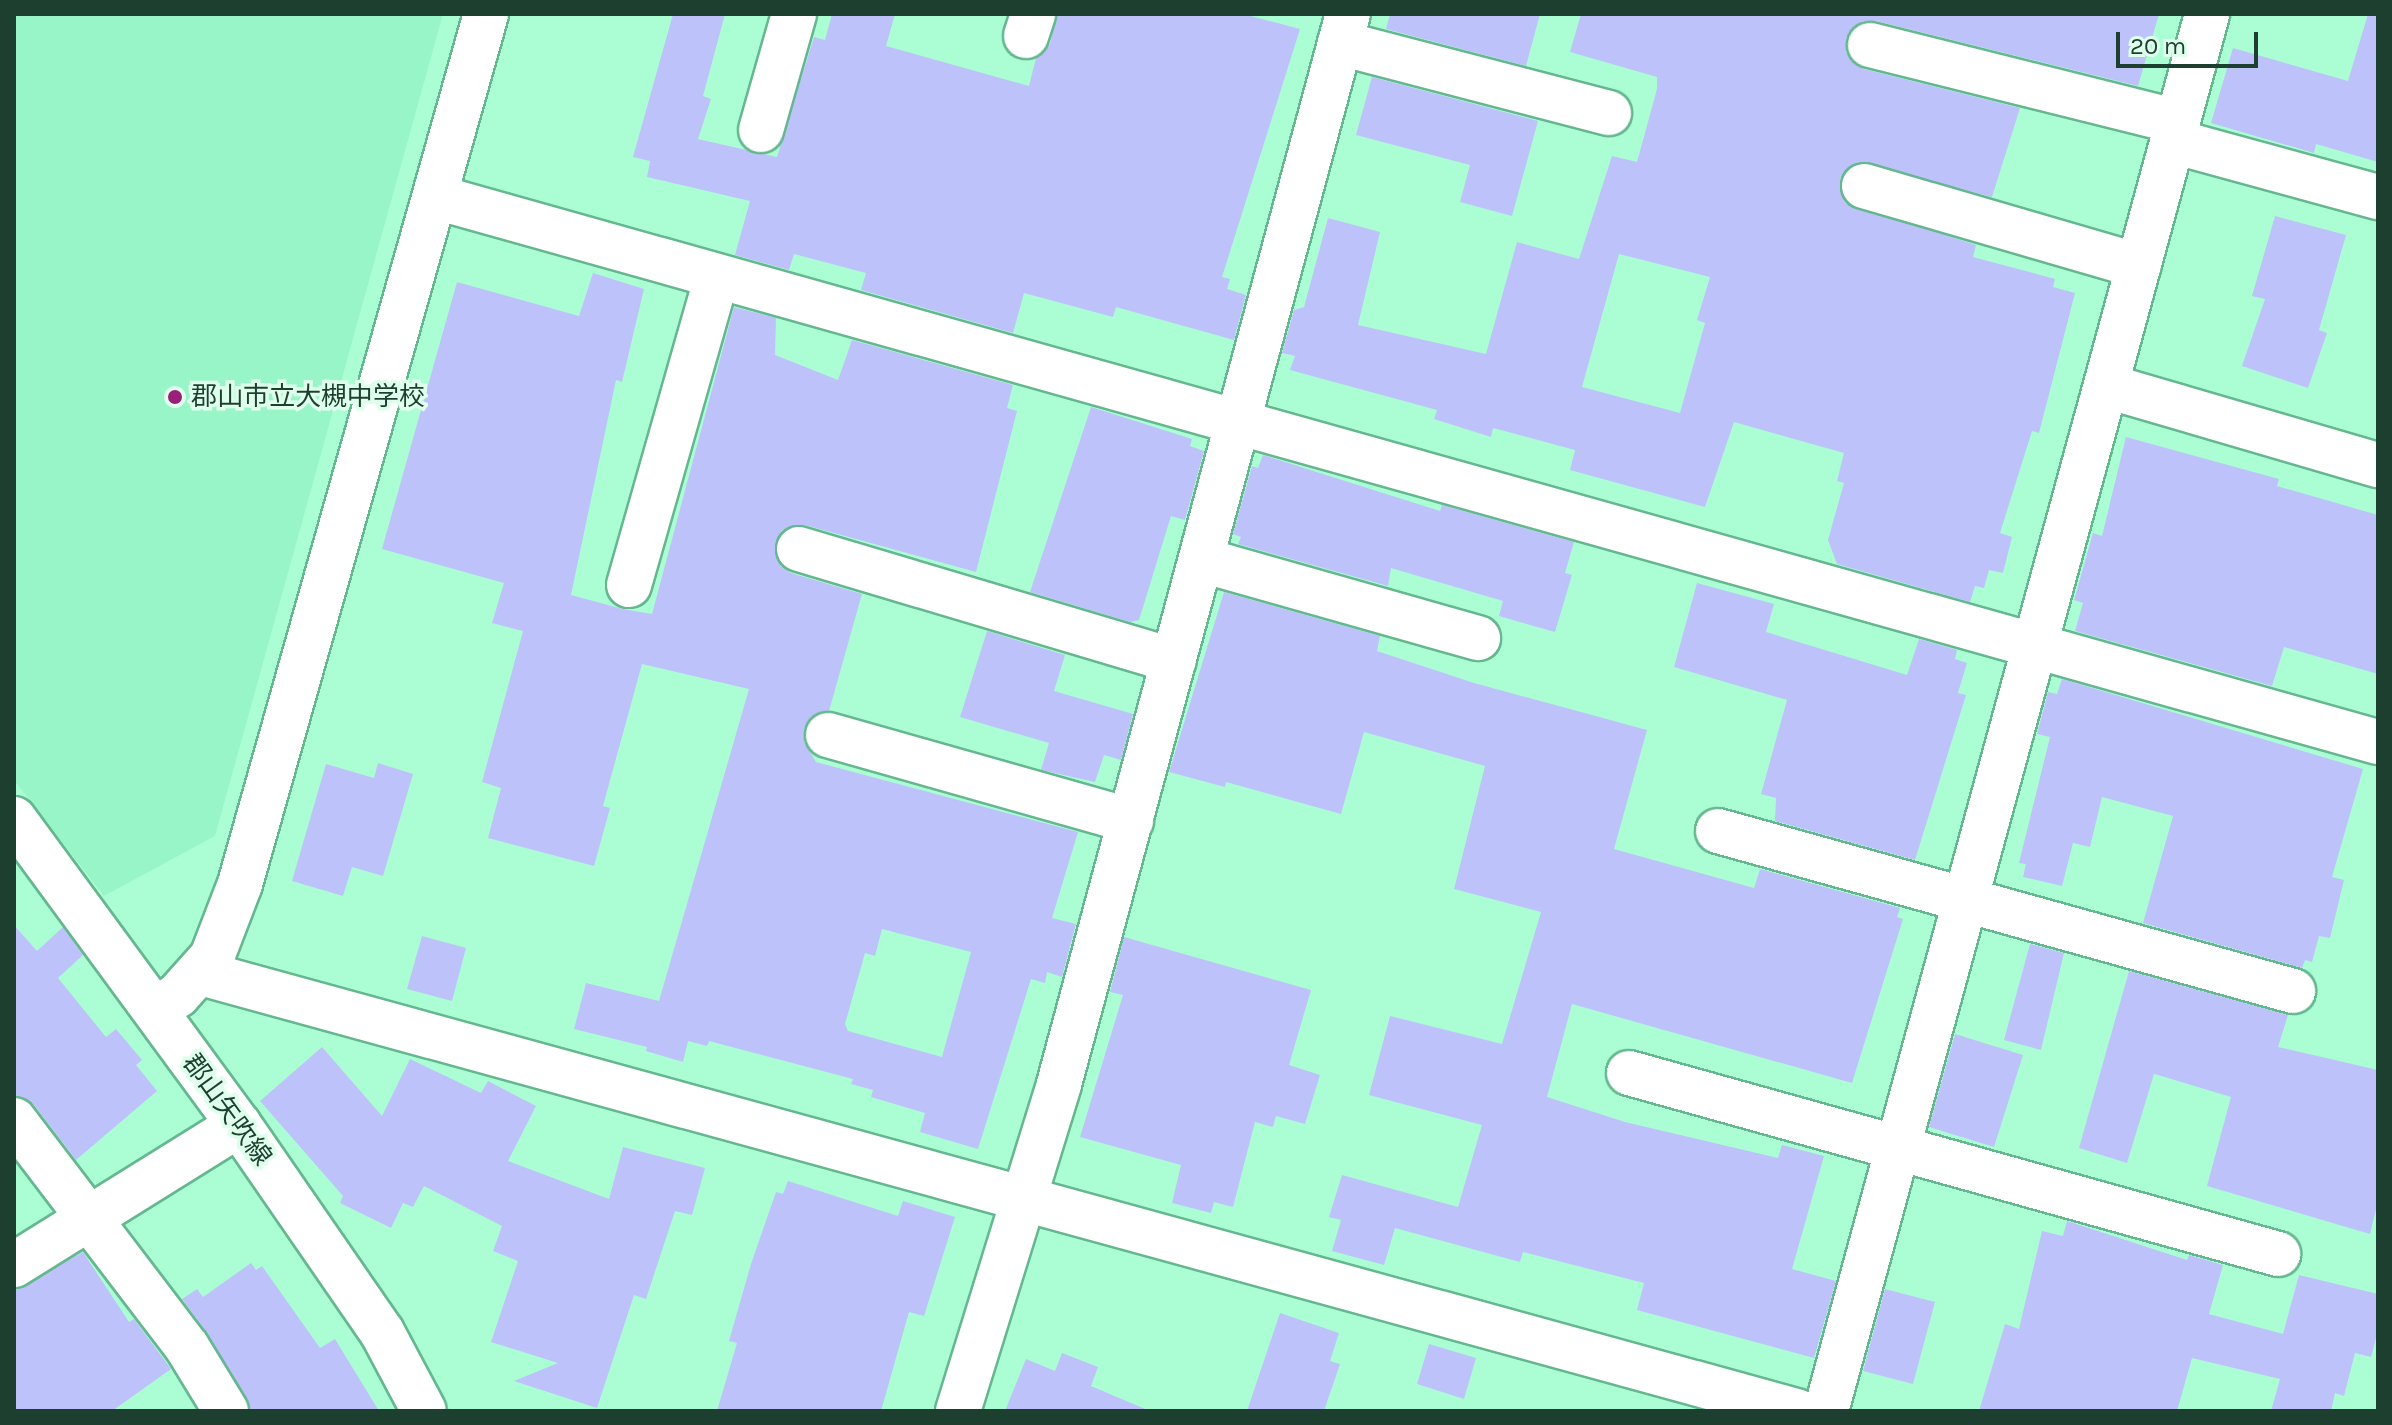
<!DOCTYPE html>
<meta charset="utf-8">
<style>
body{margin:0}
#map{position:relative;width:2392px;height:1425px;overflow:hidden;background:#abfed3;font-family:Karla,"Noto Sans JP",sans-serif}
div>[style]{position:absolute}
.built>*{inset:0;background:#98f5c7}
.building>*{inset:0;background:#bec2fb}
.roads{filter:drop-shadow(2px 0 #65b78f) drop-shadow(-2px 0 #65b78f) drop-shadow(0 2px #65b78f) drop-shadow(0 -2px #65b78f)}
.minor>*{height:44px;margin:-22px;padding:0 22px;transform-origin:22px;border-radius:22px;background:#fff}
.major>*{height:44px;margin:-22px;padding:0 22px;transform-origin:22px;border-radius:22px;background:#fff}
.dots>*{width:22px;height:22px;translate:-50% -50%;box-sizing:border-box;border:4px solid #dfffed;border-radius:50%}
span{translate:-50% -50%;white-space:nowrap;text-align:center;line-height:1.15;-webkit-text-stroke:7px #dfffed;paint-order:stroke}
.poi-label{font-size:26px;color:#1d3f2f}
.left{translate:0 -50%;text-align:left}
.street-label{font-size:26px;color:#1d3f2f}
.frame{position:absolute;inset:0;border:16px solid #1d3f2f;pointer-events:none}
.scale{position:absolute;left:2116px;top:32px;width:142px;height:36px;box-sizing:border-box;border:4px solid #1d3f2f;border-top:0;padding-left:10px;font-size:24px;line-height:28px;white-space:nowrap;color:#1d3f2f;-webkit-text-stroke:6px #dfffed;paint-order:stroke}
</style>
<div id="map">
<div class="built">
<div style="clip-path:polygon(14px 14px,443px 14px,215px 836px,104px 896px,14px 780px)"></div>
</div>
<div class="building">
<div style="clip-path:polygon(673px 14px,725px 14px,703px 96px,711px 99px,698px 139px,777px 157px,814px 37px,825px 40px,832px 14px,895px 14px,886px 46px,1029px 86px,1036px 58px,1050px 44px,1057px 14px,1243px 14px,1300px 29px,1222px 277px,1230px 279px,1227px 289px,1246px 295px,1234px 340px,1116px 307px,1113px 317px,1024px 293px,1013px 333px,861px 290px,866px 273px,794px 254px,789px 270px,735px 255px,750px 201px,647px 177px,650px 161px,633px 157px)"></div>
<div style="clip-path:polygon(1390px 14px,1540px 14px,1526px 66px,1386px 29px)"></div>
<div style="clip-path:polygon(evenodd,1581px 14px,2159px 14px,2138px 86px,1876px 21px,1862px 21px,1846px 38px,1846px 53px,1864px 69px,2020px 108px,1992px 197px,1859px 162px,1840px 178px,1845px 203px,1976px 245px,1973px 257px,2055px 279px,2053px 287px,2075px 293px,2039px 433px,2032px 431px,2000px 533px,2012px 537px,2003px 573px,1989px 570px,1984px 588px,1975px 586px,1970px 602px,1837px 564px,1828px 540px,1844px 483px,1837px 481px,1844px 453px,1734px 422px,1705px 507px,1570px 470px,1575px 450px,1493px 428px,1491px 437px,1434px 419px,1437px 410px,1290px 370px,1295px 356px,1282px 353px,1294px 310px,1304px 307px,1328px 218px,1380px 232px,1358px 325px,1486px 354px,1517px 242px,1579px 259px,1612px 156px,1637px 162px,1657px 89px,1657px 77px,1570px 52px,1581px 14px,1619px 254px,1710px 277px,1697px 320px,1705px 323px,1680px 413px,1582px 387px,1619px 254px)"></div>
<div style="clip-path:polygon(2368px 14px,2378px 14px,2378px 162px,2316px 144px,2314px 153px,2211px 123px,2233px 48px,2348px 81px)"></div>
<div style="clip-path:polygon(1372px 77px,1538px 121px,1512px 216px,1460px 202px,1470px 165px,1356px 135px)"></div>
<div style="clip-path:polygon(2275px 216px,2346px 235px,2319px 330px,2327px 333px,2308px 388px,2242px 366px,2265px 299px,2252px 296px)"></div>
<div style="clip-path:polygon(evenodd,593px 273px,644px 289px,622px 382px,616px 380px,571px 595px,623px 609px,652px 614px,734px 307px,776px 318px,775px 355px,838px 380px,852px 340px,1013px 385px,1007px 408px,1017px 411px,976px 572px,805px 525px,782px 530px,775px 543px,780px 566px,791px 573px,862px 594px,829px 711px,811px 717px,804px 729px,804px 742px,816px 762px,1078px 832px,1052px 918px,1076px 924px,1062px 977px,1047px 972px,1045px 983px,1031px 979px,978px 1149px,920px 1132px,925px 1113px,871px 1097px,873px 1090px,851px 1084px,853px 1079px,709px 1041px,707px 1046px,688px 1041px,683px 1062px,646px 1051px,647px 1047px,574px 1029px,586px 983px,659px 1001px,749px 689px,642px 664px,603px 806px,610px 808px,594px 866px,488px 838px,501px 788px,482px 782px,523px 631px,492px 623px,504px 583px,382px 549px,457px 282px,579px 316px,593px 273px,882px 929px,971px 952px,942px 1057px,848px 1031px,845px 1024px,865px 953px,875px 956px,882px 929px)"></div>
<div style="clip-path:polygon(1091px 407px,1192px 439px,1190px 446px,1204px 451px,1185px 520px,1171px 516px,1139px 620px,1130px 622px,1030px 592px)"></div>
<div style="clip-path:polygon(2126px 437px,2279px 479px,2277px 486px,2378px 515px,2378px 674px,2284px 647px,2272px 686px,2075px 631px,2083px 603px,2074px 600px,2093px 533px,2102px 536px)"></div>
<div style="clip-path:polygon(1263px 455px,1440px 511px,1442px 505px,1574px 542px,1565px 573px,1572px 575px,1555px 632px,1499px 616px,1503px 601px,1391px 568px,1388px 586px,1238px 544px,1241px 537px,1233px 534px,1252px 466px,1258px 468px)"></div>
<div style="clip-path:polygon(1697px 583px,1774px 604px,1766px 632px,1907px 675px,1919px 639px,1957px 650px,1955px 659px,1967px 663px,1958px 693px,1966px 695px,1915px 860px,1775px 821px,1776px 798px,1761px 794px,1787px 700px,1674px 667px)"></div>
<div style="clip-path:polygon(1224px 592px,1380px 636px,1377px 651px,1474px 683px,1647px 730px,1614px 849px,1754px 888px,1760px 869px,1900px 908px,1897px 917px,1903px 919px,1852px 1083px,1572px 1004px,1547px 1097px,1625px 1122px,1778px 1158px,1782px 1145px,1824px 1156px,1792px 1269px,1836px 1281px,1814px 1358px,1637px 1310px,1644px 1283px,1523px 1252px,1520px 1262px,1395px 1228px,1384px 1265px,1332px 1251px,1341px 1220px,1329px 1217px,1342px 1175px,1458px 1207px,1482px 1125px,1369px 1095px,1390px 1016px,1502px 1044px,1541px 912px,1454px 889px,1485px 766px,1364px 732px,1341px 814px,1226px 782px,1225px 787px,1169px 772px)"></div>
<div style="clip-path:polygon(987px 631px,1065px 655px,1054px 691px,1133px 714px,1121px 760px,1104px 755px,1095px 782px,1041px 770px,1049px 743px,960px 717px)"></div>
<div style="clip-path:polygon(2062px 679px,2363px 769px,2332px 877px,2344px 880px,2330px 938px,2319px 936px,2312px 962px,2305px 960px,2302px 968px,2143px 923px,2173px 816px,2102px 797px,2090px 847px,2073px 843px,2062px 886px,2023px 877px,2026px 864px,2019px 863px,2050px 737px,2037px 734px,2048px 692px,2057px 694px)"></div>
<div style="clip-path:polygon(378px 763px,413px 774px,383px 876px,352px 867px,343px 896px,292px 881px,326px 764px,374px 778px)"></div>
<div style="clip-path:polygon(14px 925px,37px 951px,63px 927px,83px 955px,58px 978px,106px 1037px,116px 1029px,142px 1060px,136px 1065px,157px 1091px,76px 1160px,34px 1105px,14px 1096px)"></div>
<div style="clip-path:polygon(422px 936px,466px 948px,452px 1001px,407px 989px)"></div>
<div style="clip-path:polygon(1124px 937px,1311px 990px,1289px 1065px,1320px 1075px,1305px 1124px,1276px 1116px,1273px 1127px,1255px 1122px,1233px 1207px,1214px 1202px,1211px 1213px,1172px 1203px,1181px 1165px,1080px 1137px,1123px 995px,1110px 992px)"></div>
<div style="clip-path:polygon(2030px 944px,2064px 953px,2041px 1050px,2004px 1040px)"></div>
<div style="clip-path:polygon(2129px 971px,2288px 1015px,2278px 1047px,2378px 1070px,2378px 1201px,2370px 1234px,2207px 1186px,2231px 1097px,2158px 1075px,2154px 1074px,2127px 1163px,2079px 1148px)"></div>
<div style="clip-path:polygon(1955px 1034px,2023px 1055px,1994px 1147px,1929px 1127px)"></div>
<div style="clip-path:polygon(322px 1047px,382px 1116px,410px 1059px,481px 1093px,488px 1081px,536px 1106px,508px 1161px,609px 1199px,623px 1147px,705px 1168px,692px 1215px,675px 1211px,646px 1299px,634px 1295px,597px 1408px,514px 1381px,558px 1363px,491px 1342px,518px 1261px,493px 1251px,502px 1226px,424px 1186px,413px 1207px,403px 1203px,391px 1228px,340px 1203px,343px 1196px,260px 1101px)"></div>
<div style="clip-path:polygon(788px 1181px,898px 1216px,903px 1201px,955px 1217px,924px 1316px,909px 1312px,881px 1411px,717px 1411px,737px 1343px,729px 1341px,751px 1264px,776px 1192px,783px 1194px)"></div>
<div style="clip-path:polygon(2067px 1221px,2187px 1260px,2189px 1255px,2223px 1265px,2209px 1314px,2283px 1334px,2299px 1275px,2378px 1294px,2378px 1330px,2371px 1357px,2355px 1353px,2344px 1396px,2335px 1393px,2331px 1411px,2271px 1411px,2280px 1379px,2192px 1358px,2177px 1411px,1979px 1411px,2005px 1324px,2019px 1329px,2042px 1231px,2063px 1236px)"></div>
<div style="clip-path:polygon(83px 1252px,129px 1322px,134px 1319px,171px 1369px,112px 1411px,14px 1411px,14px 1290px)"></div>
<div style="clip-path:polygon(251px 1263px,256px 1270px,262px 1266px,320px 1348px,335px 1339px,379px 1411px,251px 1411px,208px 1334px,182px 1299px,197px 1289px,203px 1297px)"></div>
<div style="clip-path:polygon(1885px 1289px,1935px 1302px,1913px 1384px,1863px 1371px)"></div>
<div style="clip-path:polygon(1280px 1313px,1339px 1333px,1330px 1361px,1340px 1364px,1324px 1411px,1247px 1411px)"></div>
<div style="clip-path:polygon(1429px 1344px,1476px 1358px,1464px 1399px,1417px 1384px)"></div>
<div style="clip-path:polygon(1062px 1353px,1098px 1367px,1091px 1386px,1150px 1411px,1005px 1411px,1026px 1359px,1055px 1371px)"></div>
</div>
<div class="roads">
<div class="minor">
<div style="left:1026px;top:36px;width:23px;rotate:-72deg"></div>
<div style="left:1340px;top:43px;width:278px;rotate:14.6deg"></div>
<div style="left:1870px;top:45px;width:317px;rotate:14deg"></div>
<div style="left:761px;top:130px;width:121px;rotate:-74.1deg"></div>
<div style="left:2173px;top:141px;width:213px;rotate:15.3deg"></div>
<div style="left:1864px;top:186px;width:286px;rotate:16.2deg"></div>
<div style="left:436px;top:197px;width:2017px;rotate:15.68deg"></div>
<div style="left:2107px;top:386px;width:282px;rotate:16.3deg"></div>
<div style="left:799px;top:549px;width:391px;rotate:16.6deg"></div>
<div style="left:1202px;top:560px;width:287px;rotate:15.8deg"></div>
<div style="left:629px;top:585px;width:321px;rotate:-74.1deg"></div>
<div style="left:828px;top:735px;width:315px;rotate:15.8deg"></div>
<div style="left:1718px;top:831px;width:597px;rotate:15.55deg"></div>
<div style="left:201px;top:973px;width:1655px;rotate:15.35deg"></div>
<div style="left:155px;top:1010px;width:27px;rotate:-33deg"></div>
<div style="left:178px;top:995px;width:51px;rotate:-48.2deg"></div>
<div style="left:212px;top:957px;width:78px;rotate:-69deg"></div>
<div style="left:240px;top:884px;width:904px;rotate:-74.21deg"></div>
<div style="left:1629px;top:1073px;width:674px;rotate:15.58deg"></div>
<div style="left:14px;top:1120px;width:285px;rotate:52.7deg"></div>
<div style="left:187px;top:1347px;width:75px;rotate:58.6deg"></div>
<div style="left:14px;top:1265px;width:265px;rotate:-31.9deg"></div>
<div style="left:958px;top:1411px;width:342px;rotate:-72.8deg"></div>
<div style="left:1059px;top:1084px;width:1108px;rotate:-74.89deg"></div>
<div style="left:1826px;top:1411px;width:1448px;rotate:-74.74deg"></div>
</div>
<div class="major">
<div style="left:14px;top:819px;width:380px;rotate:53.7deg"></div>
<div style="left:239px;top:1125px;width:252px;rotate:55.4deg"></div>
<div style="left:382px;top:1332px;width:89px;rotate:62deg"></div>
</div>
</div>
<div class="dots">
<div style="left:175px;top:397px;background:#991f78"></div>
</div>
<div class="poi-label">
<span class="left" style="left:191px;top:397px">郡山市立大槻中学校</span>
</div>
<div class="street-label">
<span style="left:227px;top:1110px;rotate:54deg">郡山矢吹線</span>
</div>
<div class="frame"></div>
<div class="scale">20 m</div>
</div>
